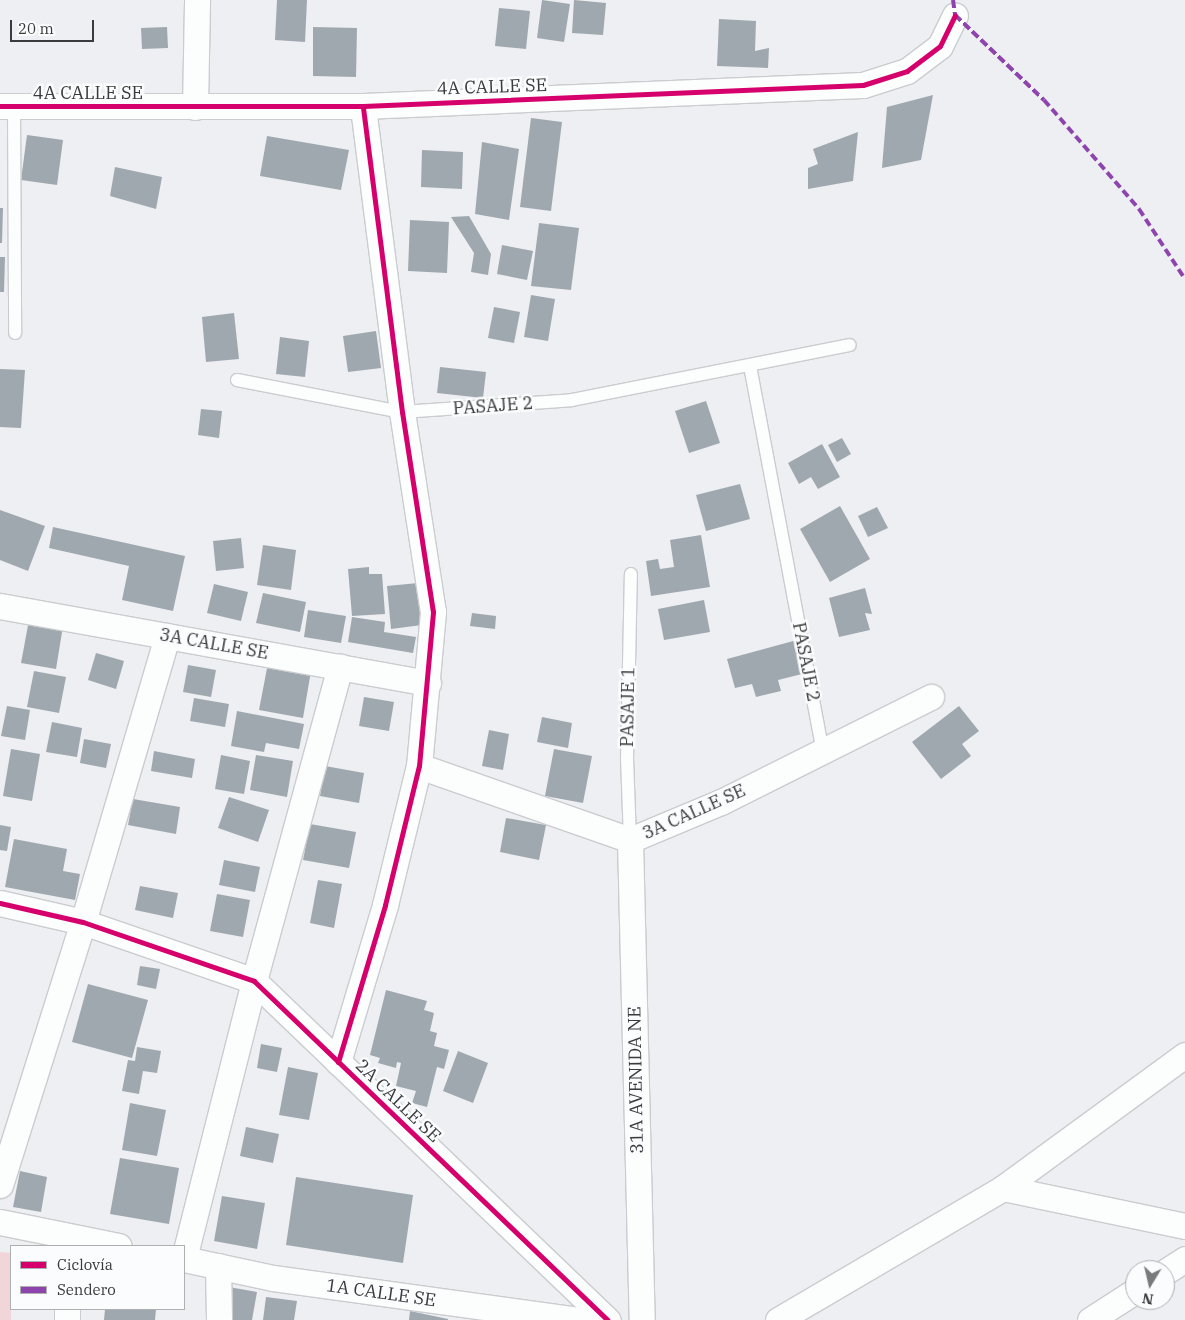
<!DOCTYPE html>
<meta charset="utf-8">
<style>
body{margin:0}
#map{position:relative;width:1185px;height:1320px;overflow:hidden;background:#edeff2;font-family:"IBM Plex Serif",serif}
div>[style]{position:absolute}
.green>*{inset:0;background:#f1d5d8}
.building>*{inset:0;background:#a0a8af}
.roads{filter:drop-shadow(1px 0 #cacccf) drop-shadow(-1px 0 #cacccf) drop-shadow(0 1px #cacccf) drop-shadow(0 -1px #cacccf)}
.service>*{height:12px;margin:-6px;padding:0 6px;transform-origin:6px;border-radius:6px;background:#fcfdfd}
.minor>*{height:25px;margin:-12.5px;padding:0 12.5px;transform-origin:12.5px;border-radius:12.5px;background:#fcfdfd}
.quiet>*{height:4px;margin-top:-2px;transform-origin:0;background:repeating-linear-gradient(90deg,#8e44ad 0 8px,transparent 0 12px)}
.cycleway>*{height:5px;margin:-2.5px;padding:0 2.5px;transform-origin:2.5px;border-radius:2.5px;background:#d6006c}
span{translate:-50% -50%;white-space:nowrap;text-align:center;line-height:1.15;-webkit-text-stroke:5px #fafcfe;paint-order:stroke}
.street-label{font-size:18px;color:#393b3d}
.legend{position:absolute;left:10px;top:1245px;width:175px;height:65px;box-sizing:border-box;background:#fafcfe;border:1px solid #adafb1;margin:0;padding:6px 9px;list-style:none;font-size:15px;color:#393b3d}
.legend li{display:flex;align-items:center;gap:10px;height:25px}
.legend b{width:25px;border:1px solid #adafb1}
.north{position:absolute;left:1125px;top:1260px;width:50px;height:50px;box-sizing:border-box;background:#fafcfe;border:1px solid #adafb1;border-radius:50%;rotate:189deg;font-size:14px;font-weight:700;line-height:20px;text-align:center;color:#393b3d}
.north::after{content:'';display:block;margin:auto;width:18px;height:22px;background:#787a7c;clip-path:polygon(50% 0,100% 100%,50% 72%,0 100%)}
.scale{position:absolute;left:10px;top:20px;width:84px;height:22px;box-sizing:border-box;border:2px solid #393b3d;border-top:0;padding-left:6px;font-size:15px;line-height:18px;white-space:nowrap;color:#393b3d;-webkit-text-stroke:4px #fafcfe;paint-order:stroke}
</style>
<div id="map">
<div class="green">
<div style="clip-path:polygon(0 1252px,11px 1253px,11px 1320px,0 1320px)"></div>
</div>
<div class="building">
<div style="clip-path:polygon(277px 0,307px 0,305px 42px,275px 40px)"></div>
<div style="clip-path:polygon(542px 0,570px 4px,564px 42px,537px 38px)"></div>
<div style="clip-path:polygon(574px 0,606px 3px,603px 35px,572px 33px)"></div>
<div style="clip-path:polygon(499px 8px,530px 11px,526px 49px,495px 46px)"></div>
<div style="clip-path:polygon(719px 19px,756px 21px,755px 51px,769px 48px,768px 68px,717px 66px)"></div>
<div style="clip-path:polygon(167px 27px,168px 48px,142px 49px,141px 28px)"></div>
<div style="clip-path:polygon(313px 27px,357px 28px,356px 77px,313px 76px)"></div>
<div style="clip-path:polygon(933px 95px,921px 160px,882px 168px,887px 107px)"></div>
<div style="clip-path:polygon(531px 118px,562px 122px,551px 211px,520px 207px)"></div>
<div style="clip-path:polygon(858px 132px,853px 181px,808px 189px,808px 168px,818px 164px,813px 149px)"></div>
<div style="clip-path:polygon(27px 135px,63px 140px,57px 185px,21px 180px)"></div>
<div style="clip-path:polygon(267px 136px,349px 150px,341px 190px,260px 176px)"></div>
<div style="clip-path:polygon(482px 142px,519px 149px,509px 220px,475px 214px)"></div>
<div style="clip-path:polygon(422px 150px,463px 152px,462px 189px,421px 187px)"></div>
<div style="clip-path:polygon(115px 167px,162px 177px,156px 209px,110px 196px)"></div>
<div style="clip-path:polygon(0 208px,3px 208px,2px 243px,0 243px)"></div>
<div style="clip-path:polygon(469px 216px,491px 254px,488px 275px,471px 272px,474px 253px,451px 217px)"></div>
<div style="clip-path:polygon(410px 220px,449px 222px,447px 273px,408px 271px)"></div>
<div style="clip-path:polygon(539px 223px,579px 228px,571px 290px,531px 286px)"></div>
<div style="clip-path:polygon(502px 245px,533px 251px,527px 280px,497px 274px)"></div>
<div style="clip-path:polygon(0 257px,5px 257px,4px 292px,0 292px)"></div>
<div style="clip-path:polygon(531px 295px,555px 299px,548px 341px,524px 337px)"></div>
<div style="clip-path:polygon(494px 307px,520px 312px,514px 343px,488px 338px)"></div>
<div style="clip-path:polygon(234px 313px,239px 359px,206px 362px,202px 317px)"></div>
<div style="clip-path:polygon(376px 331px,381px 368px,348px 372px,343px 336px)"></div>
<div style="clip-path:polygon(280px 337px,309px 341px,305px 377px,276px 374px)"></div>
<div style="clip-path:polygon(440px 367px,486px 372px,483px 398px,437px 393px)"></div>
<div style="clip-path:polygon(0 369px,25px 370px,21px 428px,0 427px)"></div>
<div style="clip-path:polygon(706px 401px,720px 443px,689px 453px,675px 411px)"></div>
<div style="clip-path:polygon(201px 409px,222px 411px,219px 438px,198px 435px)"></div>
<div style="clip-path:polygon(842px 438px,851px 454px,837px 462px,828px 445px)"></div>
<div style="clip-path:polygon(822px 444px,840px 477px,818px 489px,811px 477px,799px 484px,788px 463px)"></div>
<div style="clip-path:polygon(740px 484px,750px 519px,706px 531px,696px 495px)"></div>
<div style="clip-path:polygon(840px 506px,870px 559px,830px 582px,800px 529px)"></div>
<div style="clip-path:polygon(877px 507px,888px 528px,868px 537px,858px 516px)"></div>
<div style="clip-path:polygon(0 510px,45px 526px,28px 571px,0 560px)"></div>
<div style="clip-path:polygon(53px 527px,185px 556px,173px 611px,122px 600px,129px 566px,49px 548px)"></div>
<div style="clip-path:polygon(701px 535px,710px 587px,651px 596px,646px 561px,658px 559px,660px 569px,674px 567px,670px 540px)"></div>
<div style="clip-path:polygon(241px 538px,244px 568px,216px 571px,213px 541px)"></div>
<div style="clip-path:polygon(263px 545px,296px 550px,291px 590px,257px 585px)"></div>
<div style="clip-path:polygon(369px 567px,369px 574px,382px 574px,385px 614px,352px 616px,348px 569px)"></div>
<div style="clip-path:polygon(418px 583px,422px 625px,391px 629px,387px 586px)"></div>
<div style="clip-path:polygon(214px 584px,248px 592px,241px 621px,207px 613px)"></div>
<div style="clip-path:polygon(865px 588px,872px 614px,865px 613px,870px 630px,839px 637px,829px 598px)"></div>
<div style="clip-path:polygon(263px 593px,306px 602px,300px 632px,256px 623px)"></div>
<div style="clip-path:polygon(704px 600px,710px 632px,664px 640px,658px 609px)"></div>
<div style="clip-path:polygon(308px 610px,346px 616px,341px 643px,304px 637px)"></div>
<div style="clip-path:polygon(472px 613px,496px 616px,495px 629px,470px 626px)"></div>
<div style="clip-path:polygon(352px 617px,385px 622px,384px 632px,416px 637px,413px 653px,348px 642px)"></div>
<div style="clip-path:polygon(29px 620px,63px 626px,56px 669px,21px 663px)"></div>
<div style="clip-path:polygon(797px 640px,806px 673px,778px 680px,781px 691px,756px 697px,752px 684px,735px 688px,727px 659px)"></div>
<div style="clip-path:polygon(96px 653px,124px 661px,116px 689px,88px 680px)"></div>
<div style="clip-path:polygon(268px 663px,311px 671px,303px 718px,259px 710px)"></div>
<div style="clip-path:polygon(188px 665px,216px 670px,211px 697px,183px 692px)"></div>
<div style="clip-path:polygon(34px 671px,66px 677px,59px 713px,27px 707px)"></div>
<div style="clip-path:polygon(364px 697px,394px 702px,389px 731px,359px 726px)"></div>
<div style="clip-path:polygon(194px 698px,229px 704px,225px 727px,190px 721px)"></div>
<div style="clip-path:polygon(7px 706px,30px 710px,25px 740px,1px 736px)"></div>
<div style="clip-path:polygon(959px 706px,979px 731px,962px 744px,971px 756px,941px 779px,912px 742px)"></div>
<div style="clip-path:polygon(237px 711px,304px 724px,299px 749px,266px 743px,264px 752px,231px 746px)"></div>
<div style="clip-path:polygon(542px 717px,572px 723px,568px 748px,537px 742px)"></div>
<div style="clip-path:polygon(52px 722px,82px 728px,77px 757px,46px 752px)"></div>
<div style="clip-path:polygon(489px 730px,509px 734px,503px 770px,482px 766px)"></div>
<div style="clip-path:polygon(84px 739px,111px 744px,106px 768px,80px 763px)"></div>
<div style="clip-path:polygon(11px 749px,40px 754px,32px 801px,3px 796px)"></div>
<div style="clip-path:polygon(554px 749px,592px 756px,583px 803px,545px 796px)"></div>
<div style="clip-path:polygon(154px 751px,195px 759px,192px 778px,151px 771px)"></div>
<div style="clip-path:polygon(221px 755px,250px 761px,244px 794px,215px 789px)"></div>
<div style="clip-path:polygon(256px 755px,293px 761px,287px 797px,250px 790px)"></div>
<div style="clip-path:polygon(325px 766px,364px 773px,359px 803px,320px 796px)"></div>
<div style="clip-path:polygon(229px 797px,269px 810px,258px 842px,218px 828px)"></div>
<div style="clip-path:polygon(133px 799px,180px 807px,176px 834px,128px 825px)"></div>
<div style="clip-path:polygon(506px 818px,546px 825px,539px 860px,500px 852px)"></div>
<div style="clip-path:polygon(310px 824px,356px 832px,349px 868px,303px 860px)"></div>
<div style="clip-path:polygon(0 825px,11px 827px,7px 851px,0 850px)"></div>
<div style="clip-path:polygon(14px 839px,67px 849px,63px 871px,80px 874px,75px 900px,5px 887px)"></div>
<div style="clip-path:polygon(224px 860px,260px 867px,255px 892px,219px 885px)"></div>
<div style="clip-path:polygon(318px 880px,342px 884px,334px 928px,310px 923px)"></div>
<div style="clip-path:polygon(140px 886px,178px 893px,173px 918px,135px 910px)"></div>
<div style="clip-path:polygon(217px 894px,250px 900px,243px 937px,210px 931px)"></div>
<div style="clip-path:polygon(140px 966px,160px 969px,156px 989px,137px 985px)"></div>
<div style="clip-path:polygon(88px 984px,148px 1000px,132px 1058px,72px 1042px)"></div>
<div style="clip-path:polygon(386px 990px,427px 1001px,424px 1010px,434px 1013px,430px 1031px,437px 1033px,434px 1046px,449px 1050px,444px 1069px,437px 1067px,427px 1107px,412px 1103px,416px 1091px,396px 1086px,401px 1063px,397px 1062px,396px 1068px,378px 1063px,380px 1058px,370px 1055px)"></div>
<div style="clip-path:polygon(261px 1044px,282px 1048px,277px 1072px,257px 1068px)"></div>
<div style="clip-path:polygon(137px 1047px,161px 1051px,157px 1073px,143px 1071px,139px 1094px,122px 1091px,128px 1060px,135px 1061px)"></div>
<div style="clip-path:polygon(458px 1051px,488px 1063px,473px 1103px,443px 1091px)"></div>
<div style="clip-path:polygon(288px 1067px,318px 1073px,309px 1120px,279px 1115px)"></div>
<div style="clip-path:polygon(130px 1103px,166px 1110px,157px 1156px,122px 1150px)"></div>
<div style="clip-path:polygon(246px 1127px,279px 1134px,273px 1163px,240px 1156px)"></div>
<div style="clip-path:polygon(120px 1158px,179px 1168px,169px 1224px,110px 1214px)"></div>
<div style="clip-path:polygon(20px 1171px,47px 1177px,41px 1212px,13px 1207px)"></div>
<div style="clip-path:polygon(296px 1177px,413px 1195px,403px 1263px,286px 1245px)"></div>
<div style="clip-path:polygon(222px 1196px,265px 1203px,257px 1249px,214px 1241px)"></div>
<div style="clip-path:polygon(223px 1286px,257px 1292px,252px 1320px,217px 1320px)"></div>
<div style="clip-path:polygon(266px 1297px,297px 1301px,294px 1320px,263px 1320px)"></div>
<div style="clip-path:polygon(105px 1309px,156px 1309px,155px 1320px,104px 1320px)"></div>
<div style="clip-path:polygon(410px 1311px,448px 1319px,448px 1320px,409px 1320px)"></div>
</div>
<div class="roads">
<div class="service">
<div style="left:14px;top:107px;width:226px;rotate:89.7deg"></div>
<div style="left:750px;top:366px;width:392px;rotate:79.3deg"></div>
<div style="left:237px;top:380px;width:168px;rotate:11deg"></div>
<div style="left:402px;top:412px;width:170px;rotate:-4deg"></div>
<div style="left:572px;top:400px;width:283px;rotate:-11.2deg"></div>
<div style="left:630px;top:840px;width:80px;rotate:-92.1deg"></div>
<div style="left:627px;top:760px;width:186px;rotate:-88.8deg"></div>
</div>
<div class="minor">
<div style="left:0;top:106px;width:363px"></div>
<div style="left:363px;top:106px;width:500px;rotate:-2.41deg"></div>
<div style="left:863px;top:85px;width:46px;rotate:-17.7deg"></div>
<div style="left:907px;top:71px;width:41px;rotate:-37.1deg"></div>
<div style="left:940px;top:46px;width:34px;rotate:-64deg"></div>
<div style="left:195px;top:107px;width:107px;rotate:-88.9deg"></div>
<div style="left:0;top:606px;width:435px;rotate:10.2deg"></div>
<div style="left:419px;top:766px;width:224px;rotate:19.3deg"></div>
<div style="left:630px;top:840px;width:99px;rotate:-22.7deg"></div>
<div style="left:721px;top:802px;width:235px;rotate:-26.6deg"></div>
<div style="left:630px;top:840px;width:480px;rotate:88.6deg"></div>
<div style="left:0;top:903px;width:85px;rotate:12.9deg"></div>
<div style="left:83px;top:922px;width:181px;rotate:19deg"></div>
<div style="left:254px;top:981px;width:490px;rotate:43.8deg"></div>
<div style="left:338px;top:1062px;width:164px;rotate:-73.3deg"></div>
<div style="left:385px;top:905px;width:143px;rotate:-76.3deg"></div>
<div style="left:419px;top:766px;width:155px;rotate:-84.8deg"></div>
<div style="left:433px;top:612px;width:202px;rotate:-98.8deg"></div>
<div style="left:402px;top:412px;width:308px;rotate:-97.3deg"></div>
<div style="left:0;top:1185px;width:276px;rotate:-72.5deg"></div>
<div style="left:83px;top:922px;width:298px;rotate:-73.6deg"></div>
<div style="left:1003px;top:1188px;width:186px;rotate:11.8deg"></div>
<div style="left:0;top:1222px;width:121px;rotate:11.4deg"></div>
<div style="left:184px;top:1258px;width:286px;rotate:-75.8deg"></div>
<div style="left:254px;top:981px;width:326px;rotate:-74.7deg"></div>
<div style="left:184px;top:1259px;width:91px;rotate:12.1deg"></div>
<div style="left:273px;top:1278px;width:310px;rotate:7.8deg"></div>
<div style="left:218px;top:1266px;width:54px;rotate:88.9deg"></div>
<div style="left:1165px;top:1272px;width:24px;rotate:-33deg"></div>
<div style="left:67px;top:1309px;width:11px;rotate:90deg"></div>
<div style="left:778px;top:1320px;width:261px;rotate:-30.4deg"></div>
<div style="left:1003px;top:1188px;width:225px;rotate:-36.2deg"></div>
<div style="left:1090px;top:1320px;width:54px;rotate:-32.8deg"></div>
</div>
</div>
<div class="quiet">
<div style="left:953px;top:0;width:15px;rotate:82deg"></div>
<div style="left:955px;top:15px;width:123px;rotate:43.7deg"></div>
<div style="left:1044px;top:100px;width:145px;rotate:48.9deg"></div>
<div style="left:1139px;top:209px;width:84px;rotate:56.7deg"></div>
</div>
<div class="cycleway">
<div style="left:0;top:106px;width:363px"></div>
<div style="left:363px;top:106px;width:500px;rotate:-2.41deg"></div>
<div style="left:863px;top:85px;width:46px;rotate:-17.7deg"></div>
<div style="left:907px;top:71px;width:41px;rotate:-37.1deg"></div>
<div style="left:940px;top:46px;width:34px;rotate:-64deg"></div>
<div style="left:0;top:903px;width:85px;rotate:12.9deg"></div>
<div style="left:83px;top:922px;width:181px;rotate:19deg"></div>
<div style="left:254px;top:981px;width:490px;rotate:43.8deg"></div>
<div style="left:338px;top:1062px;width:164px;rotate:-73.3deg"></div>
<div style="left:385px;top:905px;width:143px;rotate:-76.3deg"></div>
<div style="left:419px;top:766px;width:155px;rotate:-84.8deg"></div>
<div style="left:433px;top:612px;width:202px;rotate:-98.8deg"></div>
<div style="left:402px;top:412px;width:308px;rotate:-97.3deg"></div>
</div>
<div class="street-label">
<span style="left:492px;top:87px;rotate:-2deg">4A CALLE SE</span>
<span style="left:88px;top:93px">4A CALLE SE</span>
<span style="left:493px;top:406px;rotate:-4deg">PASAJE 2</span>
<span style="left:214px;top:644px;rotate:10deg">3A CALLE SE</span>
<span style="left:806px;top:662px;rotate:79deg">PASAJE 2</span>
<span style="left:628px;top:707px;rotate:-89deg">PASAJE 1</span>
<span style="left:694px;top:812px;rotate:-24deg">3A CALLE SE</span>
<span style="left:636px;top:1080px;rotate:-91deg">31A AVENIDA NE</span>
<span style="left:398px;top:1101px;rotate:44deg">2A CALLE SE</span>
<span style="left:381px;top:1293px;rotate:8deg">1A CALLE SE</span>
</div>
<ul class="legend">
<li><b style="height:6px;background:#d6006c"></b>Ciclovía</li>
<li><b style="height:6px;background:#8e44ad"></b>Sendero</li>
</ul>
<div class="north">N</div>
<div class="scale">20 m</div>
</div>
